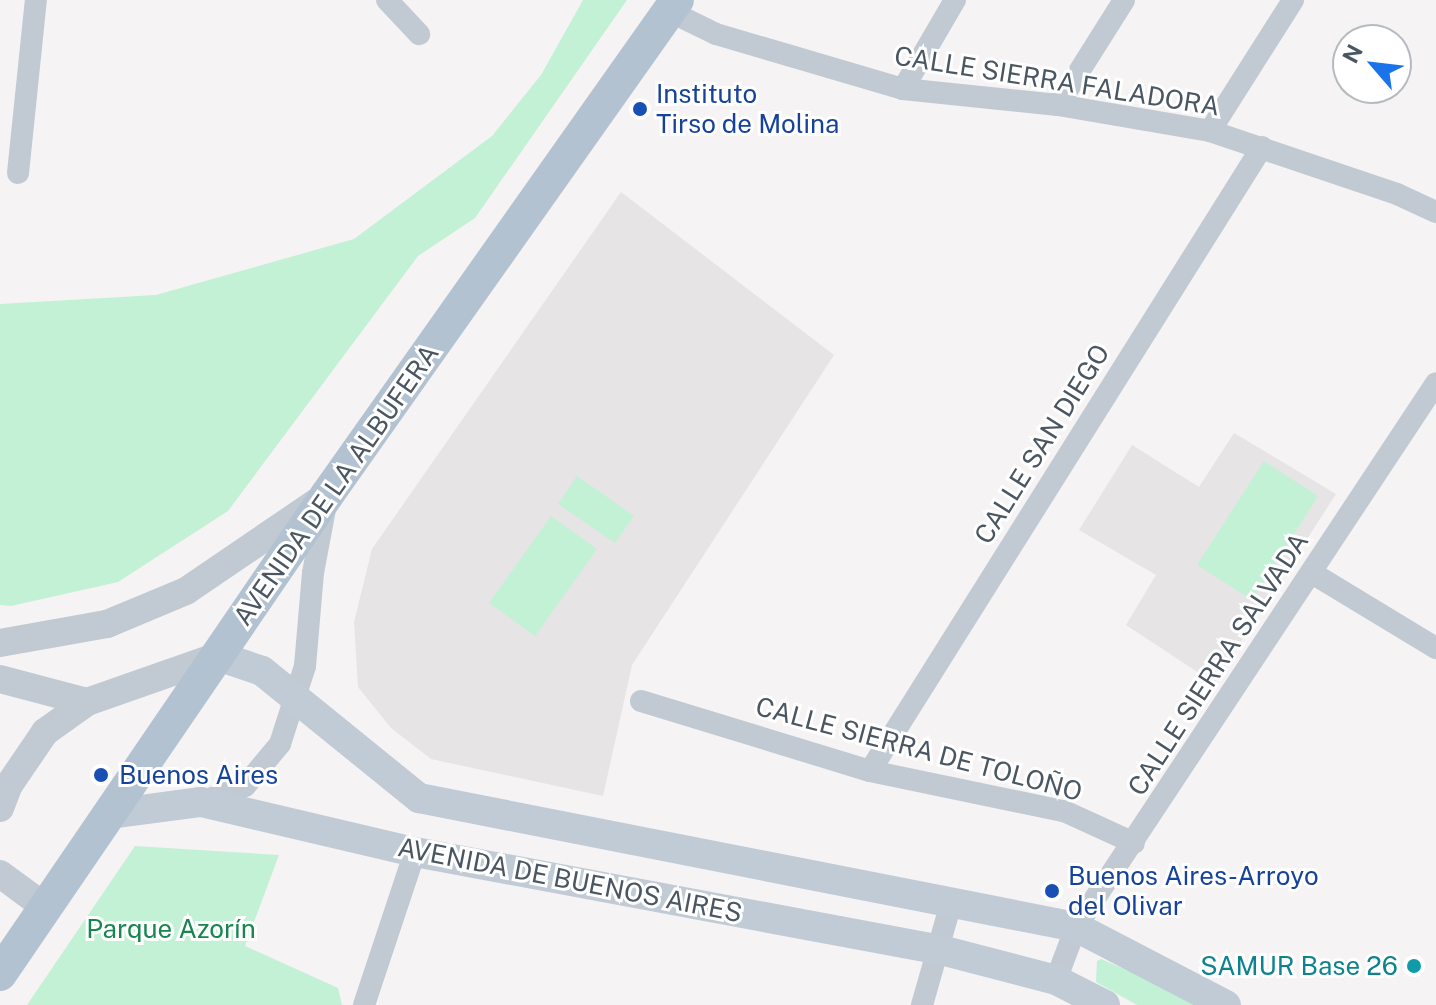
<!DOCTYPE html>
<meta charset="utf-8">
<style>
body{margin:0}
#map{position:relative;width:1436px;height:1005px;overflow:hidden;background:#f5f3f3;font-family:"Public Sans",sans-serif}
div>[style]{position:absolute}
.education>*{inset:0;background:#e6e4e5}
.green>*{inset:0;background:#c3f1d5}
.minor>*{height:22px;margin:-11px;padding:0 11px;transform-origin:11px;border-radius:11px;background:#c1cad2}
.tertiary>*{height:28px;margin:-14px;padding:0 14px;transform-origin:14px;border-radius:14px;background:#c1cad2}
.secondary>*{height:30px;margin:-15px;padding:0 15px;transform-origin:15px;border-radius:15px;background:#c1cbd6}
.primary>*{height:34px;margin:-17px;padding:0 17px;transform-origin:17px;border-radius:17px;background:#b3c2d1}
.dots>*{width:22px;height:22px;translate:-50% -50%;box-sizing:border-box;border:4px solid #fff;border-radius:50%}
span{translate:-50% -50%;white-space:nowrap;text-align:center;line-height:1.15;-webkit-text-stroke:6px #fff;paint-order:stroke}
.street-label{font-size:26px;color:#4a5661}
.transit-label{font-size:26px;color:#164399}
.left{translate:0 -50%;text-align:left}
.park-label{font-size:26px;color:#17864f}
.culture-label{font-size:26px;color:#0d838f}
.right{translate:-100% -50%;text-align:right}
.north{position:absolute;left:1332px;top:24px;width:80px;height:80px;box-sizing:border-box;background:#fff;border:2px solid #b7bbc0;border-radius:50%;rotate:298deg;font-size:22px;font-weight:700;line-height:32px;text-align:center;color:#4a5661}
.north::after{content:'';display:block;margin:auto;width:28px;height:36px;background:#1a73e8;clip-path:polygon(50% 0,100% 100%,50% 72%,0 100%)}
</style>
<div id="map">
<div class="education">
<div style="clip-path:polygon(621px 192px,834px 355px,632px 665px,603px 796px,431px 759px,391px 728px,358px 687px,354px 622px,372px 549px)"></div>
<div style="clip-path:polygon(1234px 433px,1336px 494px,1214px 683px,1126px 625px,1156px 575px,1079px 530px,1132px 445px,1199px 487px)"></div>
</div>
<div class="green">
<div style="clip-path:polygon(583px 0,627px 0,475px 218px,418px 256px,228px 511px,118px 582px,11px 606px,0 605px,0 304px,156px 295px,354px 239px,492px 136px,541px 75px)"></div>
<div style="clip-path:polygon(1264px 461px,1318px 496px,1252px 600px,1197px 565px)"></div>
<div style="clip-path:polygon(577px 476px,634px 516px,615px 543px,558px 504px)"></div>
<div style="clip-path:polygon(551px 516px,597px 549px,535px 636px,489px 603px)"></div>
<div style="clip-path:polygon(135px 846px,279px 855px,245px 946px,338px 988px,342px 1005px,27px 1005px)"></div>
<div style="clip-path:polygon(1101px 959px,1194px 999px,1204px 1005px,1137px 1005px,1096px 982px,1097px 961px)"></div>
</div>
<div class="minor">
<div style="left:387px;top:0;width:47px;rotate:46.7deg"></div>
<div style="left:669px;top:11px;width:52px;rotate:26.1deg"></div>
<div style="left:716px;top:34px;width:195px;rotate:16.4deg"></div>
<div style="left:903px;top:89px;width:156px;rotate:5.9deg"></div>
<div style="left:1058px;top:105px;width:154px;rotate:9.7deg"></div>
<div style="left:1210px;top:131px;width:197px;rotate:18.6deg"></div>
<div style="left:1397px;top:194px;width:43px;rotate:24.8deg"></div>
<div style="left:903px;top:89px;width:103px;rotate:-59.7deg"></div>
<div style="left:1058px;top:105px;width:124px;rotate:-57.8deg"></div>
<div style="left:1210px;top:131px;width:155px;rotate:-57.6deg"></div>
<div style="left:18px;top:173px;width:174px;rotate:-84.1deg"></div>
<div style="left:1312px;top:573px;width:145px;rotate:31.2deg"></div>
<div style="left:641px;top:701px;width:239px;rotate:17deg"></div>
<div style="left:870px;top:771px;width:198px;rotate:11.7deg"></div>
<div style="left:1064px;top:811px;width:77px;rotate:24.6deg"></div>
<div style="left:870px;top:771px;width:737px;rotate:-57.86deg"></div>
<div style="left:201px;top:802px;width:47px;rotate:-20deg"></div>
<div style="left:245px;top:786px;width:55px;rotate:-50.2deg"></div>
<div style="left:280px;top:744px;width:82px;rotate:-72.2deg"></div>
<div style="left:305px;top:666px;width:93px;rotate:-85.1deg"></div>
<div style="left:313px;top:573px;width:65px;rotate:-79.4deg"></div>
<div style="left:1056px;top:980px;width:57px;rotate:-69.3deg"></div>
<div style="left:1076px;top:927px;width:652px;rotate:-56.5deg"></div>
<div style="left:364px;top:1005px;width:161px;rotate:-71.6deg"></div>
<div style="left:922px;top:1005px;width:106px;rotate:-74.1deg"></div>
</div>
<div class="tertiary">
<div style="left:0;top:643px;width:109px;rotate:-10.1deg"></div>
<div style="left:107px;top:624px;width:86px;rotate:-22.7deg"></div>
<div style="left:186px;top:591px;width:158px;rotate:-34.2deg"></div>
<div style="left:0;top:679px;width:90px;rotate:14.8deg"></div>
<div style="left:87px;top:702px;width:139px;rotate:-19.3deg"></div>
<div style="left:0;top:808px;width:25px;rotate:-69deg"></div>
<div style="left:9px;top:785px;width:64px;rotate:-55.8deg"></div>
<div style="left:45px;top:732px;width:52px;rotate:-35.5deg"></div>
<div style="left:0;top:874px;width:56px;rotate:36.3deg"></div>
</div>
<div class="secondary">
<div style="left:218px;top:656px;width:46px;rotate:18.8deg"></div>
<div style="left:262px;top:671px;width:202px;rotate:39deg"></div>
<div style="left:419px;top:798px;width:670px;rotate:11.11deg"></div>
<div style="left:1076px;top:927px;width:169px;rotate:27.5deg"></div>
<div style="left:110px;top:814px;width:92px;rotate:-7.5deg"></div>
<div style="left:201px;top:802px;width:220px;rotate:13.2deg"></div>
<div style="left:415px;top:852px;width:535px;rotate:10.55deg"></div>
<div style="left:941px;top:950px;width:119px;rotate:14.6deg"></div>
<div style="left:1056px;top:980px;width:55px;rotate:27deg"></div>
</div>
<div class="primary">
<div style="left:0;top:974px;width:580px;rotate:-55.68deg"></div>
<div style="left:327px;top:495px;width:606px;rotate:-54.74deg"></div>
</div>
<div class="dots">
<div style="left:640px;top:109px;background:#1a4fb4"></div>
<div style="left:101px;top:775px;background:#1a4fb4"></div>
<div style="left:1052px;top:891px;background:#1a4fb4"></div>
<div style="left:1414px;top:966px;background:#0f9aa8"></div>
</div>
<div class="street-label">
<span style="left:1057px;top:81px;rotate:9deg">CALLE SIERRA FALADORA</span>
<span style="left:1042px;top:444px;rotate:-58deg">CALLE SAN DIEGO</span>
<span style="left:336px;top:485px;rotate:-55deg">AVENIDA DE LA ALBUFERA</span>
<span style="left:1218px;top:664px;rotate:-57deg">CALLE SIERRA SALVADA</span>
<span style="left:919px;top:749px;rotate:15deg">CALLE SIERRA DE TOLOÑO</span>
<span style="left:570px;top:880px;rotate:11deg">AVENIDA DE BUENOS AIRES</span>
</div>
<div class="transit-label">
<span class="left" style="left:656px;top:109px">Instituto<br>Tirso de Molina</span>
<span class="left" style="left:119px;top:775px">Buenos Aires</span>
<span class="left" style="left:1068px;top:891px">Buenos Aires-Arroyo<br>del Olivar</span>
</div>
<div class="park-label">
<span style="left:171px;top:929px">Parque Azorín</span>
</div>
<div class="culture-label">
<span class="right" style="left:1398px;top:966px">SAMUR Base 26</span>
</div>
<div class="north">N</div>
</div>
